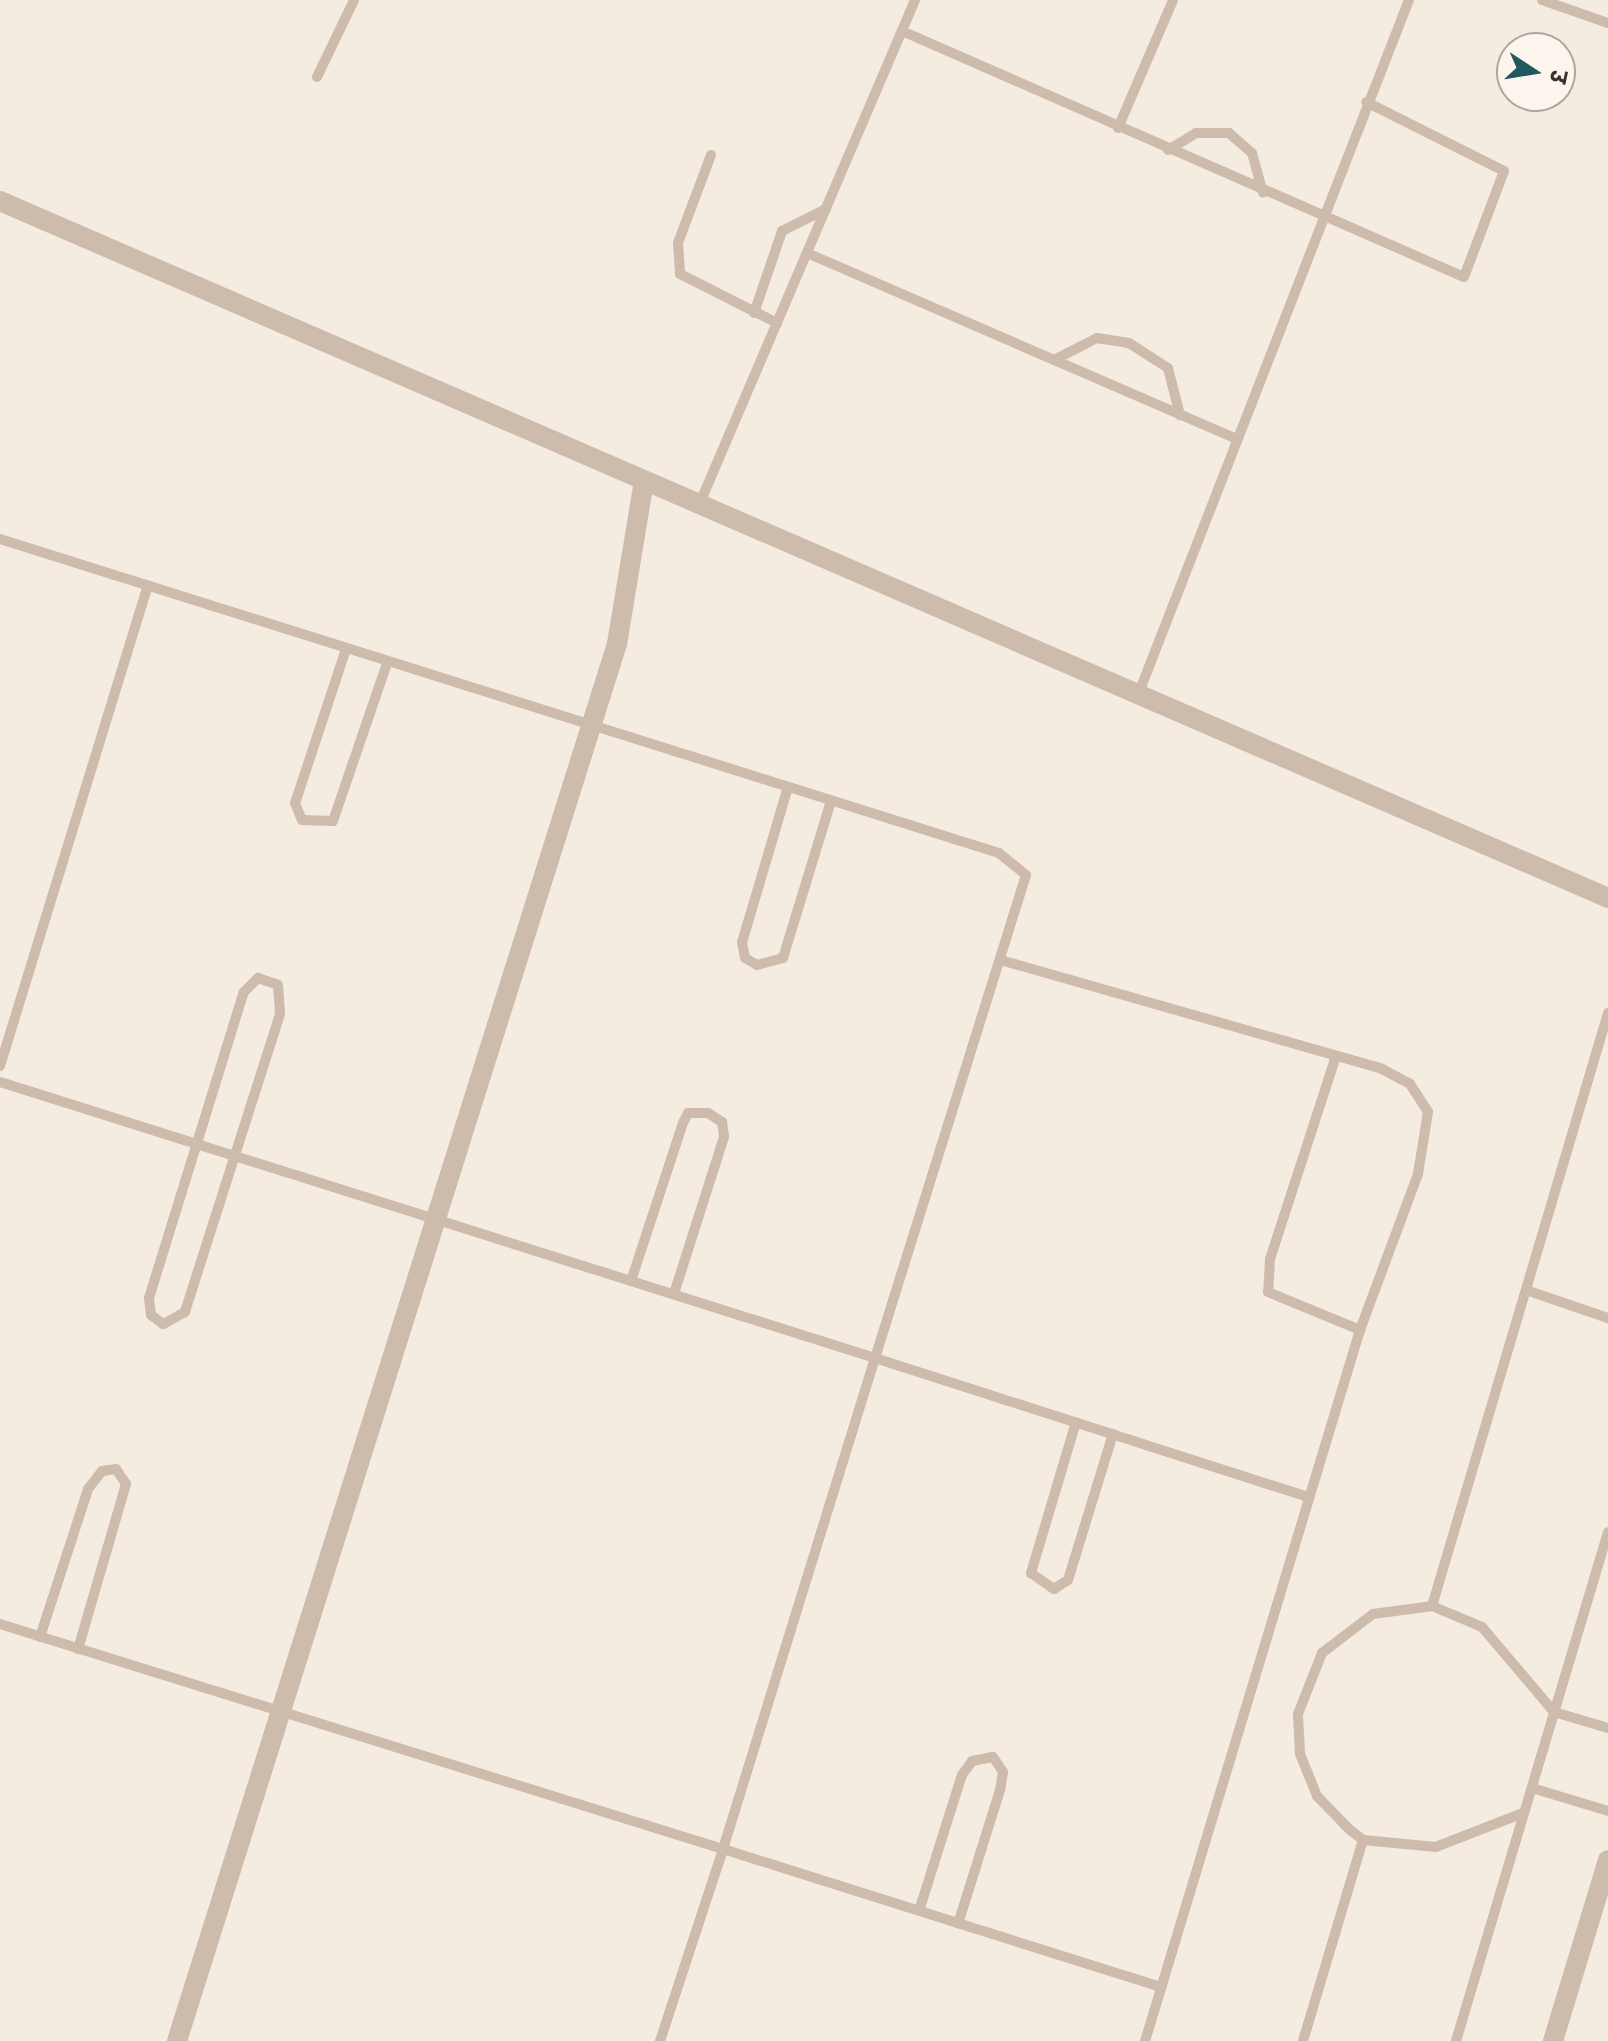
<!DOCTYPE html>
<meta charset="utf-8">
<style>
body{margin:0}
#map{position:relative;width:1608px;height:2041px;overflow:hidden;background:#f4ebe1;font-family:Poppins,"Noto Sans Devanagari",sans-serif}
div>[style]{position:absolute}
.service>*{height:10px;margin:-5px;padding:0 5px;transform-origin:5px;border-radius:5px;background:#cdbbac}
.minor>*{height:20px;margin:-10px;padding:0 10px;transform-origin:10px;border-radius:10px;background:#cdbbac}
.tertiary>*{height:20px;margin:-10px;padding:0 10px;transform-origin:10px;border-radius:10px;background:#cdbbac}
span{translate:-50% -50%;white-space:nowrap;text-align:center;line-height:1.15;-webkit-text-stroke:6px #fbf5ee;paint-order:stroke}
.north{position:absolute;left:1496px;top:32px;width:80px;height:80px;box-sizing:border-box;background:#fbf5ee;border:2px solid #aea6a0;border-radius:50%;rotate:102deg;font-size:22px;font-weight:700;line-height:32px;text-align:center;color:#3b302b}
.north::after{content:'';display:block;margin:auto;width:28px;height:36px;background:#1f5a5e;clip-path:polygon(50% 0,100% 100%,50% 72%,0 100%)}
</style>
<div id="map">
<div class="service">
<div style="left:1542px;top:0;width:70px;rotate:19.2deg"></div>
<div style="left:902px;top:31px;width:613px;rotate:23.64deg"></div>
<div style="left:1464px;top:277px;width:113px;rotate:-69.3deg"></div>
<div style="left:1504px;top:171px;width:154px;rotate:-153.4deg"></div>
<div style="left:317px;top:77px;width:85px;rotate:-64.3deg"></div>
<div style="left:1118px;top:128px;width:139px;rotate:-66.7deg"></div>
<div style="left:1168px;top:150px;width:33px;rotate:-31deg"></div>
<div style="left:1196px;top:133px;width:33px"></div>
<div style="left:1229px;top:133px;width:30px;rotate:41deg"></div>
<div style="left:1252px;top:153px;width:41px;rotate:74.6deg"></div>
<div style="left:711px;top:155px;width:94px;rotate:110.6deg"></div>
<div style="left:678px;top:243px;width:31px;rotate:86deg"></div>
<div style="left:680px;top:274px;width:109px;rotate:26.8deg"></div>
<div style="left:807px;top:253px;width:469px;rotate:23.4deg"></div>
<div style="left:754px;top:313px;width:87px;rotate:-71.1deg"></div>
<div style="left:782px;top:231px;width:49px;rotate:-26.6deg"></div>
<div style="left:1054px;top:360px;width:48px;rotate:-27.1deg"></div>
<div style="left:1097px;top:338px;width:32px;rotate:9deg"></div>
<div style="left:1129px;top:343px;width:46px;rotate:32.7deg"></div>
<div style="left:1168px;top:368px;width:49px;rotate:75.7deg"></div>
<div style="left:699px;top:505px;width:549px;rotate:-66.84deg"></div>
<div style="left:0;top:539px;width:1047px;rotate:17.45deg"></div>
<div style="left:999px;top:853px;width:35px;rotate:39deg"></div>
<div style="left:1026px;top:875px;width:506px;rotate:107.36deg"></div>
<div style="left:875px;top:1358px;width:917px;rotate:-162.49deg"></div>
<div style="left:346px;top:649px;width:162px;rotate:108.3deg"></div>
<div style="left:295px;top:803px;width:18px;rotate:68deg"></div>
<div style="left:302px;top:820px;width:31px;rotate:2deg"></div>
<div style="left:333px;top:821px;width:167px;rotate:-71.1deg"></div>
<div style="left:1138px;top:695px;width:746px;rotate:-68.7deg"></div>
<div style="left:788px;top:787px;width:162px;rotate:106.5deg"></div>
<div style="left:742px;top:942px;width:16px;rotate:79deg"></div>
<div style="left:745px;top:958px;width:14px;rotate:30deg"></div>
<div style="left:757px;top:965px;width:27px;rotate:-15deg"></div>
<div style="left:783px;top:958px;width:164px;rotate:-73deg"></div>
<div style="left:1004px;top:961px;width:393px;rotate:15.9deg"></div>
<div style="left:1382px;top:1069px;width:32px;rotate:28deg"></div>
<div style="left:1410px;top:1084px;width:33px;rotate:57deg"></div>
<div style="left:1428px;top:1112px;width:63px;rotate:99.2deg"></div>
<div style="left:1418px;top:1174px;width:166px;rotate:110.4deg"></div>
<div style="left:1360px;top:1330px;width:743px;rotate:106.82deg"></div>
<div style="left:258px;top:978px;width:21px;rotate:19deg"></div>
<div style="left:278px;top:985px;width:29px;rotate:86deg"></div>
<div style="left:280px;top:1014px;width:313px;rotate:107.7deg"></div>
<div style="left:185px;top:1312px;width:25px;rotate:151deg"></div>
<div style="left:163px;top:1324px;width:15px;rotate:-143deg"></div>
<div style="left:151px;top:1315px;width:17px;rotate:-97deg"></div>
<div style="left:149px;top:1298px;width:320px;rotate:-72.8deg"></div>
<div style="left:244px;top:992px;width:20px;rotate:-45deg"></div>
<div style="left:1336px;top:1056px;width:213px;rotate:108deg"></div>
<div style="left:1270px;top:1259px;width:33px;rotate:93deg"></div>
<div style="left:1268px;top:1292px;width:100px;rotate:22.4deg"></div>
<div style="left:0;top:1066px;width:503px;rotate:-72.9deg"></div>
<div style="left:631px;top:1281px;width:166px;rotate:-71.8deg"></div>
<div style="left:683px;top:1123px;width:11px;rotate:-63deg"></div>
<div style="left:688px;top:1113px;width:20px"></div>
<div style="left:708px;top:1113px;width:17px;rotate:33deg"></div>
<div style="left:722px;top:1122px;width:15px;rotate:82deg"></div>
<div style="left:724px;top:1137px;width:165px;rotate:107.7deg"></div>
<div style="left:1526px;top:1290px;width:87px;rotate:18.9deg"></div>
<div style="left:1076px;top:1422px;width:158px;rotate:106.6deg"></div>
<div style="left:1031px;top:1573px;width:28px;rotate:35deg"></div>
<div style="left:1054px;top:1589px;width:17px;rotate:-33deg"></div>
<div style="left:1068px;top:1580px;width:153px;rotate:-72.9deg"></div>
<div style="left:1432px;top:1606px;width:619px;rotate:-73.47deg"></div>
<div style="left:0;top:1624px;width:757px;rotate:17.29deg"></div>
<div style="left:723px;top:1849px;width:514px;rotate:-72.8deg"></div>
<div style="left:875px;top:1358px;width:455px;rotate:17.8deg"></div>
<div style="left:40px;top:1637px;width:156px;rotate:-72deg"></div>
<div style="left:88px;top:1489px;width:23px;rotate:-52deg"></div>
<div style="left:102px;top:1471px;width:14px;rotate:-8deg"></div>
<div style="left:116px;top:1469px;width:18px;rotate:56deg"></div>
<div style="left:126px;top:1484px;width:172px;rotate:106.2deg"></div>
<div style="left:1532px;top:1788px;width:79px;rotate:16.8deg"></div>
<div style="left:1523px;top:1813px;width:93px;rotate:158.7deg"></div>
<div style="left:1436px;top:1847px;width:73px;rotate:-174.5deg"></div>
<div style="left:1363px;top:1840px;width:18px;rotate:-142deg"></div>
<div style="left:1349px;top:1829px;width:46px;rotate:-134.1deg"></div>
<div style="left:1317px;top:1796px;width:45px;rotate:-112deg"></div>
<div style="left:1300px;top:1754px;width:40px;rotate:-92.9deg"></div>
<div style="left:1298px;top:1714px;width:66px;rotate:-68.5deg"></div>
<div style="left:1322px;top:1653px;width:64px;rotate:-37.4deg"></div>
<div style="left:1373px;top:1614px;width:60px;rotate:-7.7deg"></div>
<div style="left:1432px;top:1606px;width:54px;rotate:22.8deg"></div>
<div style="left:1482px;top:1627px;width:111px;rotate:49.7deg"></div>
<div style="left:1554px;top:1712px;width:56px;rotate:16.5deg"></div>
<div style="left:919px;top:1911px;width:143px;rotate:-72.5deg"></div>
<div style="left:962px;top:1775px;width:17px;rotate:-54deg"></div>
<div style="left:972px;top:1761px;width:21px;rotate:-11deg"></div>
<div style="left:993px;top:1757px;width:18px;rotate:56deg"></div>
<div style="left:1003px;top:1772px;width:18px;rotate:99deg"></div>
<div style="left:1000px;top:1790px;width:140px;rotate:107.4deg"></div>
<div style="left:660px;top:2041px;width:202px;rotate:-71.8deg"></div>
<div style="left:723px;top:1849px;width:460px;rotate:17.5deg"></div>
<div style="left:1303px;top:2041px;width:210px;rotate:-73.4deg"></div>
<div style="left:1456px;top:2041px;width:531px;rotate:-73.37deg"></div>
</div>
<div class="minor">
<div style="left:177px;top:2041px;width:1465px;rotate:-72.52deg"></div>
<div style="left:617px;top:644px;width:165px;rotate:-80.6deg"></div>
</div>
<div class="tertiary">
<div style="left:0;top:201px;width:1753px;rotate:23.43deg"></div>
<div style="left:1553px;top:2041px;width:189px;rotate:-73.1deg"></div>
</div>
<div class="north">उ</div>
</div>
